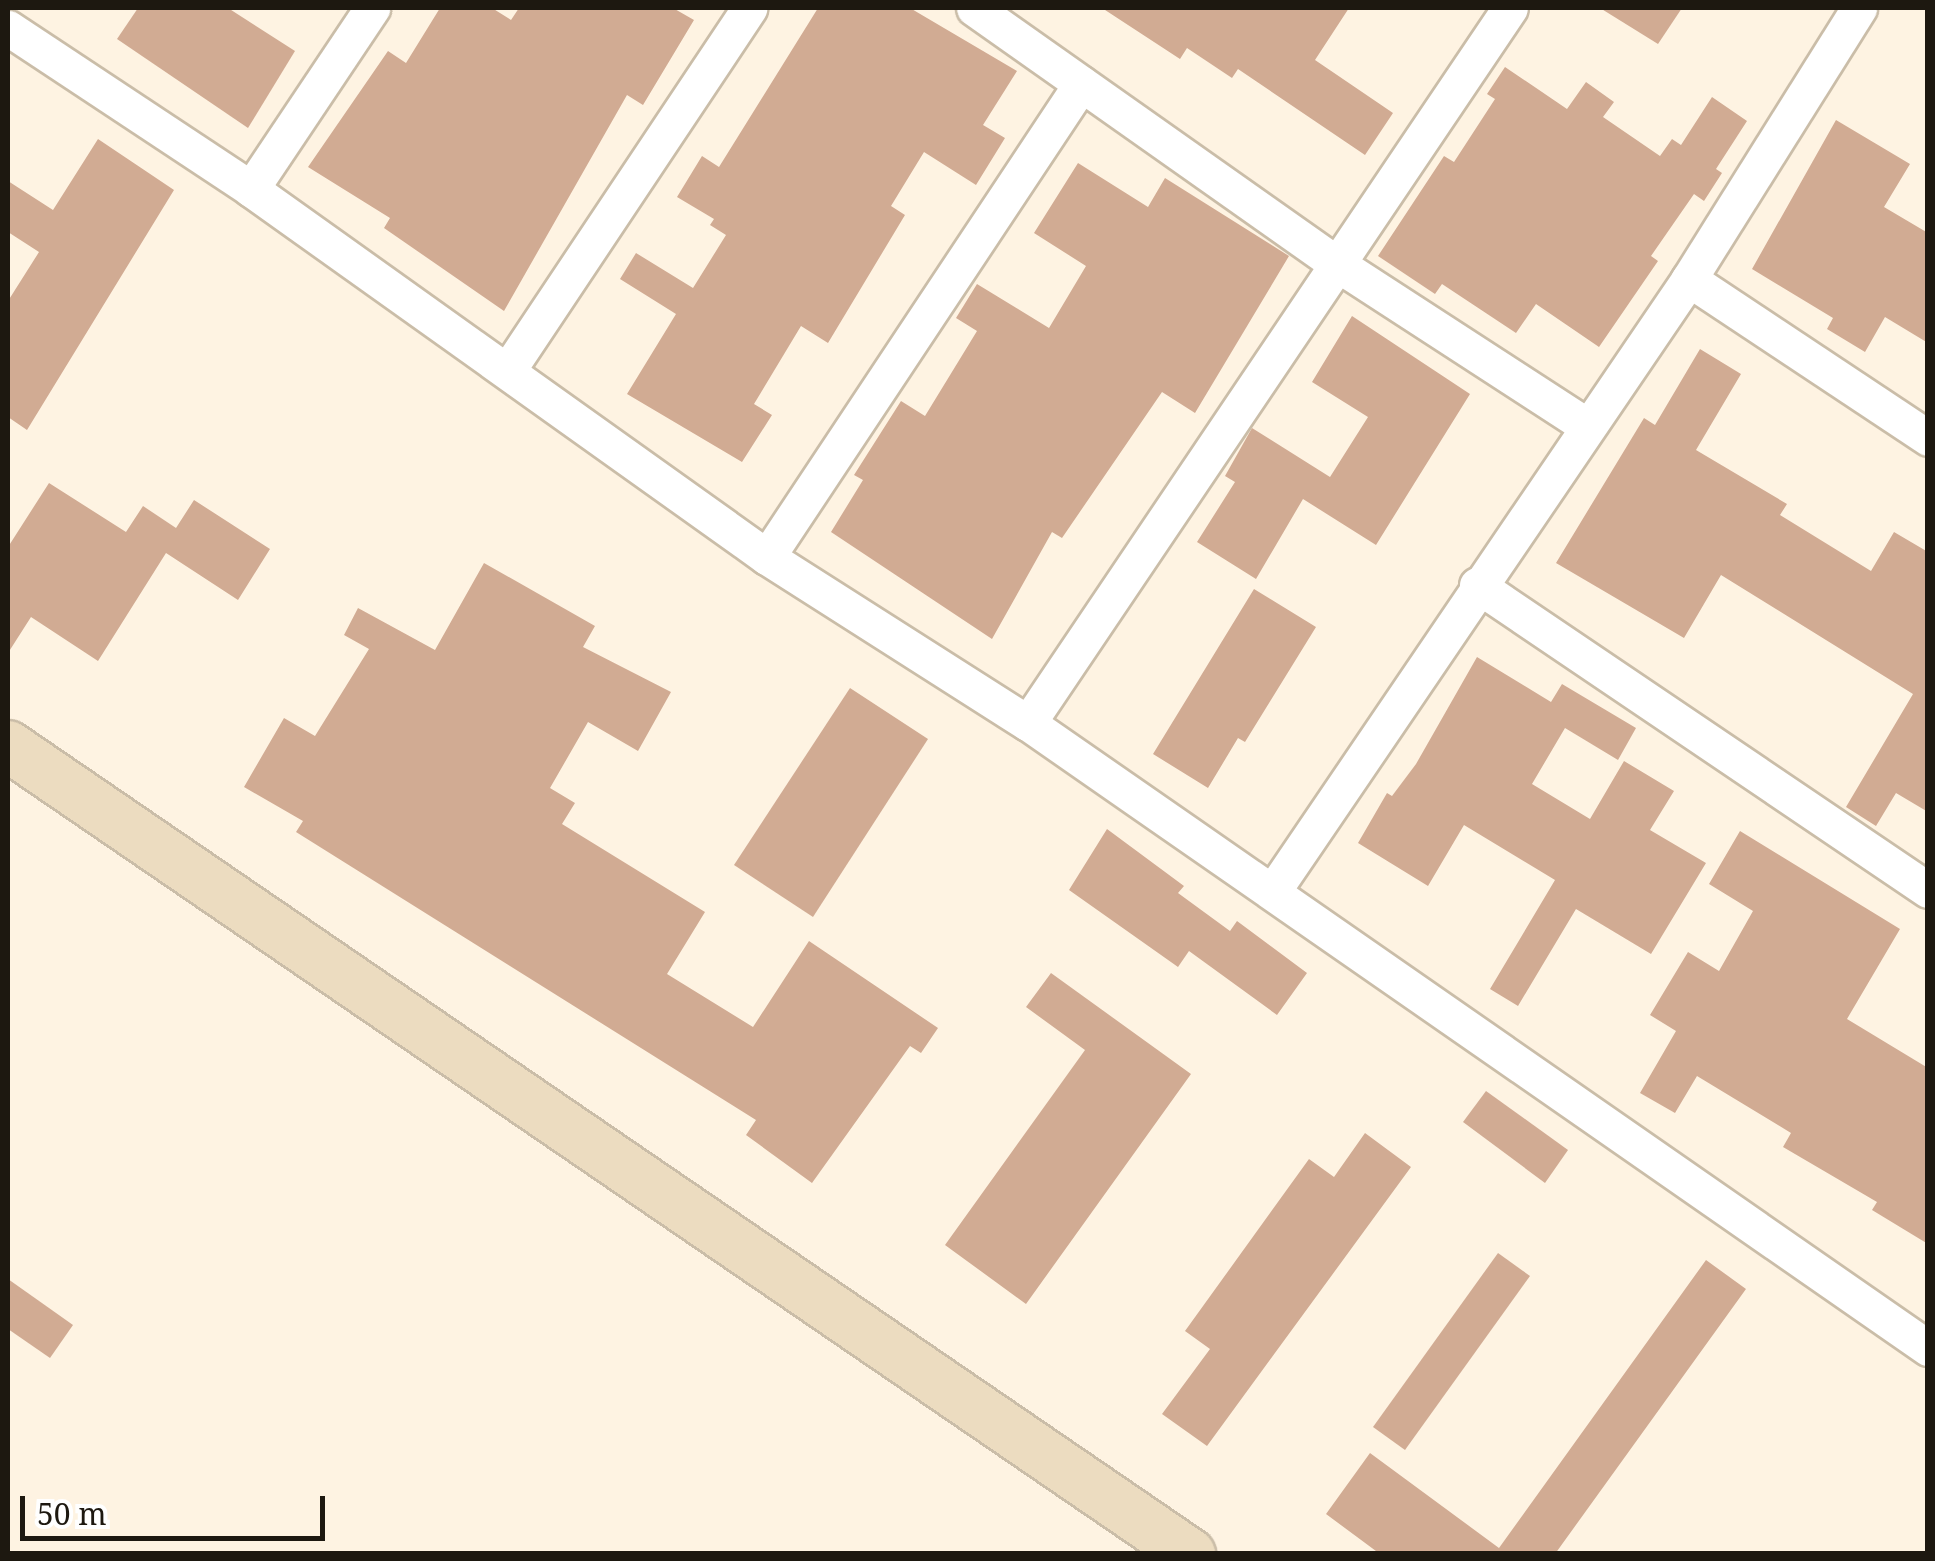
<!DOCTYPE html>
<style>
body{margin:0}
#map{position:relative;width:1935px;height:1561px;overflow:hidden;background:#fef3e2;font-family:"Noto Serif",serif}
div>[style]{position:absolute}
.building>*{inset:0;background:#d1ab93}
.roads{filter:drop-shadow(2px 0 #cabda8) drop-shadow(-2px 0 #cabda8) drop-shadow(0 2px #cabda8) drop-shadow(0 -2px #cabda8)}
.minor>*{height:35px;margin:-17.5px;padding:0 17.5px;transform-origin:17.5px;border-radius:17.5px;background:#fff}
.secondary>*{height:50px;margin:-25px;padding:0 25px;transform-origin:25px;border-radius:25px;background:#ecdcc0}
span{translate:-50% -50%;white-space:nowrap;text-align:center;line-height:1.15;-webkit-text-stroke:9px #fff;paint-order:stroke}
.frame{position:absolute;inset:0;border:10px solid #1d1810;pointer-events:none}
.scale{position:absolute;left:20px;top:1496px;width:305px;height:45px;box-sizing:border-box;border:5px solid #1d1810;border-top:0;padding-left:12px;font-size:30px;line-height:35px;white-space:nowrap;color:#1d1810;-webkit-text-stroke:8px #fff;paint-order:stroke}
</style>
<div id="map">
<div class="building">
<div style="clip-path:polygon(138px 8px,228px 8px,295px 51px,248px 128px,117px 39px)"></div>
<div style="clip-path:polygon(440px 8px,492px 8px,511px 20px,519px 8px,673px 8px,694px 20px,643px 105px,627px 95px,504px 311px,384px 228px,390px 218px,308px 167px,388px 51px,406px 63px)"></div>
<div style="clip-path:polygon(818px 8px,910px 8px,1017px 71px,983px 125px,1005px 138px,976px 185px,924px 152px,891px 206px,905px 215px,828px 343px,801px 326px,754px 404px,772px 415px,742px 462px,627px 394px,676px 314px,620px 279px,636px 253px,693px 288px,726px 235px,710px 225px,714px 219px,677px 197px,702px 156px,719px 167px)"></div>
<div style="clip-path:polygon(1102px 8px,1349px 8px,1315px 60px,1393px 113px,1365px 155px,1238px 69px,1232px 78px,1187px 48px,1180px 59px)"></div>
<div style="clip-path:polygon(1600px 8px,1682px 8px,1658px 44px)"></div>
<div style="clip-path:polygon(1505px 67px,1567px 109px,1586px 82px,1614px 102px,1603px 117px,1660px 156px,1672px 139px,1681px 145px,1712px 97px,1747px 121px,1716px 169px,1722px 173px,1704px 201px,1694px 194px,1651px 256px,1658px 261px,1599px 347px,1536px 304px,1516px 333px,1442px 284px,1435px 294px,1378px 256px,1444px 156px,1454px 162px,1495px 99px,1487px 94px)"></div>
<div style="clip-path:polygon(1836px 120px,1910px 164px,1884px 207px,1928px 233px,1928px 343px,1885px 317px,1865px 352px,1827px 329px,1833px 318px,1752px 269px)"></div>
<div style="clip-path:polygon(98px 139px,174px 190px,27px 430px,8px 417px,8px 301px,39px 252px,8px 232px,8px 181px,53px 210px)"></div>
<div style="clip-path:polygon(1078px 163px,1148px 207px,1165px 178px,1289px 256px,1195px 413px,1162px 392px,1062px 538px,1052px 532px,992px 639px,831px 532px,863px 480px,854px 475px,901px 401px,925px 416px,977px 331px,956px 318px,977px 284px,1049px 328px,1086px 266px,1034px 233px)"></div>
<div style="clip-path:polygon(1352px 316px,1470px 394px,1376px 545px,1303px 499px,1256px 579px,1197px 542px,1235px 482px,1225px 476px,1252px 428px,1330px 477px,1368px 417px,1312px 382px)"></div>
<div style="clip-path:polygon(1700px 349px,1741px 374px,1696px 450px,1787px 504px,1780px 515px,1871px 571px,1894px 532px,1928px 552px,1928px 812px,1896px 793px,1876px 826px,1846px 807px,1913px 694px,1721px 575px,1684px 638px,1556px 563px,1644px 418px,1655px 425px)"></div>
<div style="clip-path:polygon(49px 483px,126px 532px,143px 506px,176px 528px,194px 500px,270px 549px,238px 600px,166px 553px,98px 661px,31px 617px,8px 653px,8px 547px)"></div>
<div style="clip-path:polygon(484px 563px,595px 626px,583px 647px,671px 692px,638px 751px,588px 722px,550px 788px,575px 803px,562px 824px,705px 912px,667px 974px,753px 1027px,809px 941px,938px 1028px,921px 1053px,910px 1046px,812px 1183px,746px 1135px,756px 1120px,296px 832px,303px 821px,244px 787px,284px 718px,315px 736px,369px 649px,344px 635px,358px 608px,435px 650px)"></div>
<div style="clip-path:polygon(1254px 589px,1316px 627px,1245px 742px,1238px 738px,1208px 788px,1153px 754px)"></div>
<div style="clip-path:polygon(1477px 657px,1551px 702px,1562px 684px,1636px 728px,1618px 760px,1565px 728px,1532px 784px,1590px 819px,1624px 761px,1674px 791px,1650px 830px,1706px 863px,1651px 954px,1576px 909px,1518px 1006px,1490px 989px,1555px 880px,1464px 825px,1428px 886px,1358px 843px,1387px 793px,1392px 796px,1416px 764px)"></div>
<div style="clip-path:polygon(850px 688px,928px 739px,813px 917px,734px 865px)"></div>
<div style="clip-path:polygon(1107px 829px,1184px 886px,1178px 893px,1230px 931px,1237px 921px,1307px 973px,1277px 1015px,1189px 951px,1178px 967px,1069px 890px)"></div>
<div style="clip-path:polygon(1740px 831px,1900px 929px,1847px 1019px,1928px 1068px,1928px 1244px,1872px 1210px,1877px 1202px,1783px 1147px,1791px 1133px,1697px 1076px,1675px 1113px,1640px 1093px,1676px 1031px,1650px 1015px,1688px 952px,1719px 971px,1753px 911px,1709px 884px)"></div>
<div style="clip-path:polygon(1051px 973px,1191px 1074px,1026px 1304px,945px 1245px,1085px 1050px,1026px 1007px)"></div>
<div style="clip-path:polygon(1486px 1091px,1568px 1150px,1545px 1183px,1463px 1122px)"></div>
<div style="clip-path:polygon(1365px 1133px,1411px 1167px,1207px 1446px,1162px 1414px,1210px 1349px,1185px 1331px,1309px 1159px,1334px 1177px)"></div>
<div style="clip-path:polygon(1498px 1253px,1530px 1276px,1405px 1450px,1373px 1427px)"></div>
<div style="clip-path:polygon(1706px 1260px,1746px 1289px,1555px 1554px,1380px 1554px,1326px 1514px,1370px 1453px,1499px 1548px)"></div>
<div style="clip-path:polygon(8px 1279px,73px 1325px,50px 1358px,8px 1329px)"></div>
</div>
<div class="roads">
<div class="minor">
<div style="left:974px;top:8px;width:443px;rotate:35.2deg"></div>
<div style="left:1336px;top:263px;width:297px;rotate:33deg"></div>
<div style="left:8px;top:28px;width:291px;rotate:33.5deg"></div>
<div style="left:251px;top:189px;width:634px;rotate:35.5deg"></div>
<div style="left:767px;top:557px;width:309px;rotate:32.5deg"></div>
<div style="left:1028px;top:723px;width:1096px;rotate:34.78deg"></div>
<div style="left:251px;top:189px;width:218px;rotate:-56.2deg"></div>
<div style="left:1689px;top:279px;width:287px;rotate:33.6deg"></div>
<div style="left:508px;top:370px;width:435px;rotate:-56.3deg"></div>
<div style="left:767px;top:557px;width:568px;rotate:-56.42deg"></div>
<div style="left:1477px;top:585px;width:544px;rotate:34.07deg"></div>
<div style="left:1028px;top:723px;width:862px;rotate:-56.02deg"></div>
<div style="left:1273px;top:891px;width:740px;rotate:-55.79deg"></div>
<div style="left:1689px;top:279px;width:320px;rotate:-57.9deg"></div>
</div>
<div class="secondary">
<div style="left:8px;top:746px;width:1432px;rotate:34.36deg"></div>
</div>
</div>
<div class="frame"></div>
<div class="scale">50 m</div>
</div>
